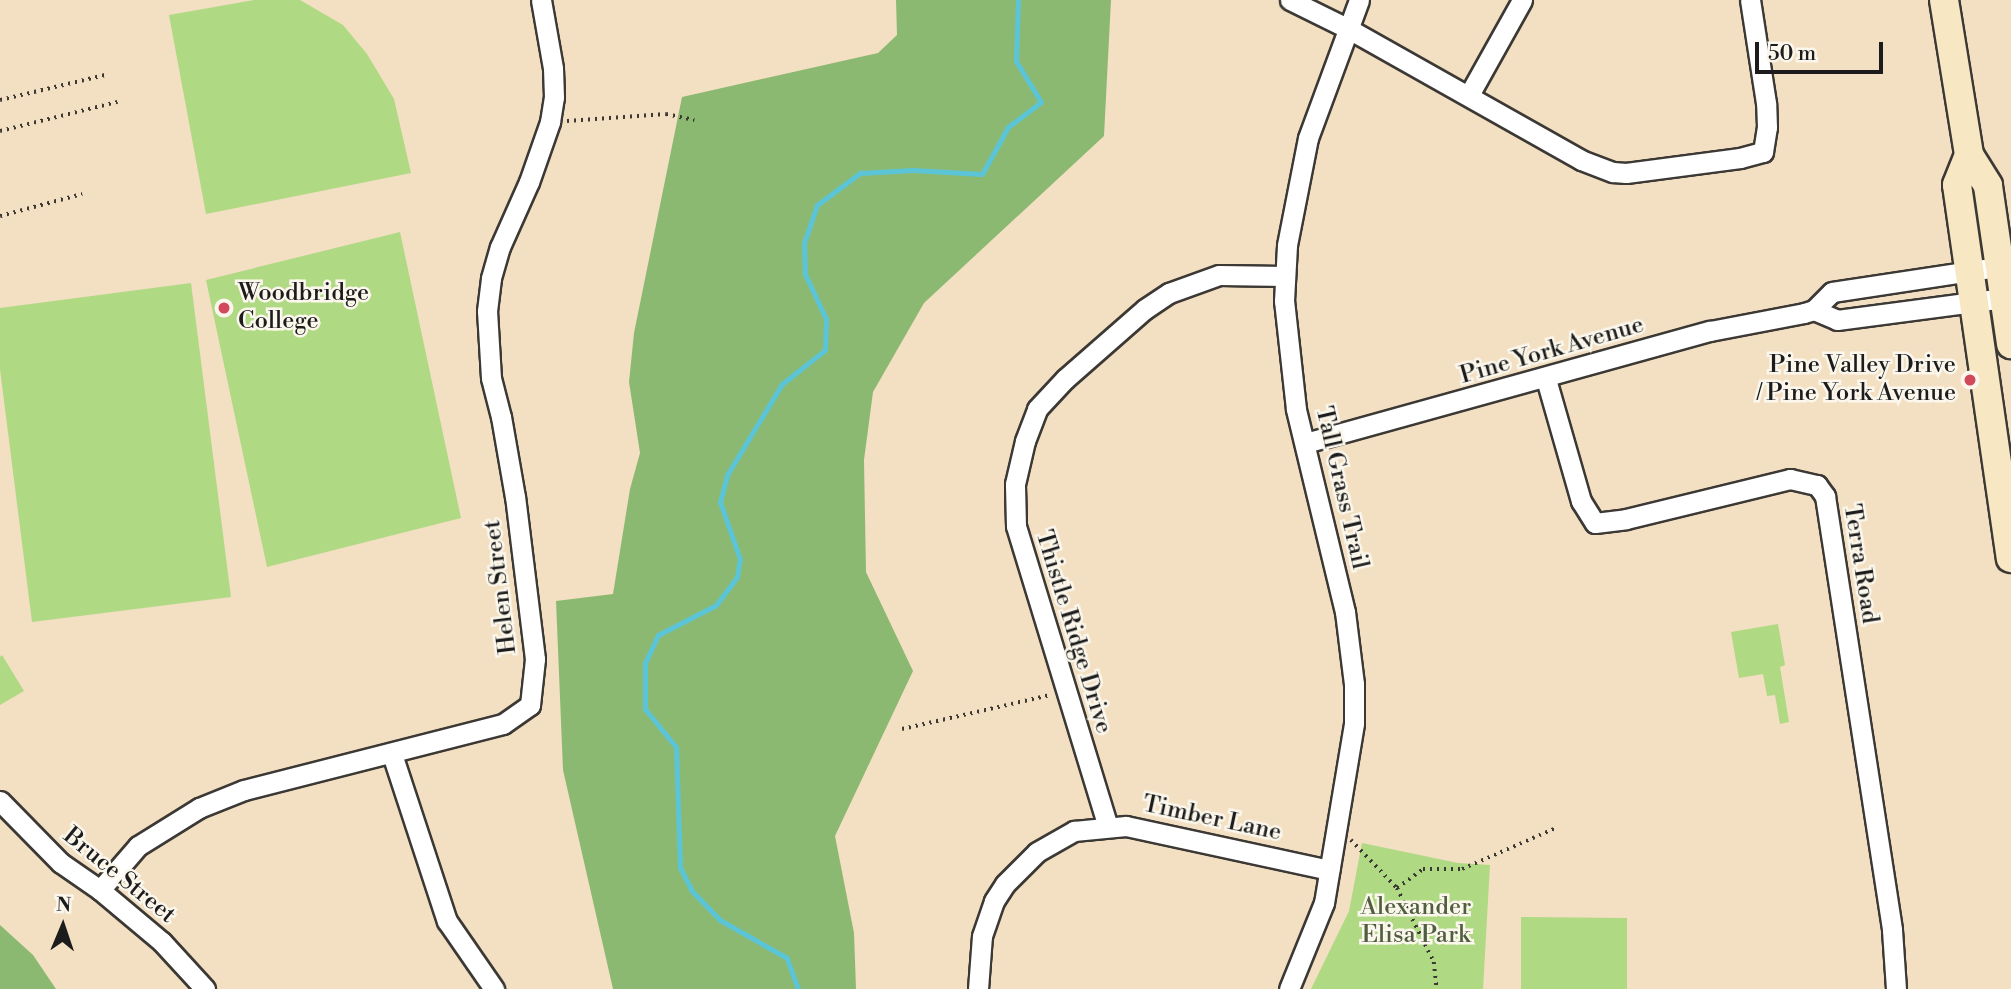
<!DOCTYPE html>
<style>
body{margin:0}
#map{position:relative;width:2011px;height:989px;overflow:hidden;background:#f3dfc2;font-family:"Libre Bodoni",serif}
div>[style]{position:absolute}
.green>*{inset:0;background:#b0d984}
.forest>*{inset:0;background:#8cb972}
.stream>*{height:5px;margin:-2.5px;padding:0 2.5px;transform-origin:2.5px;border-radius:2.5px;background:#5bc5d7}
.path>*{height:3.5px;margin-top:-1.75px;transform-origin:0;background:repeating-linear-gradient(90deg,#3c3935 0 2px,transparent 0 7px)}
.roads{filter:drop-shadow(2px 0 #3c3935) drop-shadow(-2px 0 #3c3935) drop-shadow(0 2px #3c3935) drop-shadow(0 -2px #3c3935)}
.street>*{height:19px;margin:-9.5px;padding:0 9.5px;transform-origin:9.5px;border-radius:9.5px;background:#fff}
.secondary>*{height:28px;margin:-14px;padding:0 14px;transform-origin:14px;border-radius:14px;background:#f7e8c3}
.dots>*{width:19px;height:19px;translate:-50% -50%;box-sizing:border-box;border:4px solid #fbf7ec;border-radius:50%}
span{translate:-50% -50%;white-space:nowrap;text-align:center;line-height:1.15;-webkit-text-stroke:5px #fbf7ec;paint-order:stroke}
.poi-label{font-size:24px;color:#1c1c1c}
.left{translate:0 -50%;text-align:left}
.right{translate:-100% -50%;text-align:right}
.street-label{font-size:24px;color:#1c1c1c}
.park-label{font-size:24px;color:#505e40}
.north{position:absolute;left:28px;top:891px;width:70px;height:70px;-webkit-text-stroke:5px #fbf7ec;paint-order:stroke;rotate:2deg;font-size:19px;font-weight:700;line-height:28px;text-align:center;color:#1c1c1c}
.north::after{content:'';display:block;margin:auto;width:24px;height:32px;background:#1c1c1c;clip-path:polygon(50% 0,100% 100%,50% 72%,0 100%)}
.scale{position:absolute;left:1755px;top:42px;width:128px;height:32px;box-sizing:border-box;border:4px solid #1c1c1c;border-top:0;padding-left:9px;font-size:21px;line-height:24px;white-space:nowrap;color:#1c1c1c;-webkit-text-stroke:5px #fbf7ec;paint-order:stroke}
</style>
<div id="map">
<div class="green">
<div style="clip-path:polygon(254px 0,300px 0,343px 25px,367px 54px,394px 99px,411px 173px,206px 214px,169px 15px)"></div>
<div style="clip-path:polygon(400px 232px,461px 518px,267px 567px,206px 280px)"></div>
<div style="clip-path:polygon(191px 283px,231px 597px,32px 622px,0 369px,0 308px)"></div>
<div style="clip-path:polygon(1778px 624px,1785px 665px,1780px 667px,1789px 722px,1780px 724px,1775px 695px,1767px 696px,1763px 674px,1739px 678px,1731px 632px)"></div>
<div style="clip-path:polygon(2px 655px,24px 691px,0 705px,0 657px)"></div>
<div style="clip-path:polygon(1362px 843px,1458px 863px,1490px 865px,1483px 989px,1311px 989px,1349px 911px)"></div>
<div style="clip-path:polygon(1521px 917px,1627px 918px,1627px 989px,1521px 989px)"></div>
</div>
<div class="forest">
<div style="clip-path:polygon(896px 0,1111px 0,1104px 136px,924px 303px,873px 392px,864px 460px,866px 572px,913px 671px,835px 836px,854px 933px,856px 989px,613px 989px,563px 770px,556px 601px,613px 594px,630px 489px,640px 453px,629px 382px,634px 333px,682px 97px,878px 53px,897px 35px)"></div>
<div style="clip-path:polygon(0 925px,33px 955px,56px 989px,0 989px)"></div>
</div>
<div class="stream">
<div style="left:798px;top:989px;width:33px;rotate:-110deg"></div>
<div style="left:787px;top:958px;width:77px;rotate:-150.4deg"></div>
<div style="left:720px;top:920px;width:40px;rotate:-134deg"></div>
<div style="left:692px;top:891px;width:27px;rotate:-117deg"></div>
<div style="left:680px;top:867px;width:120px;rotate:-91.9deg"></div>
<div style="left:676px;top:747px;width:49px;rotate:-129.2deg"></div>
<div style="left:645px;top:709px;width:46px;rotate:-90deg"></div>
<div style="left:645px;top:663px;width:31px;rotate:-65deg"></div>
<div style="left:658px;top:635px;width:65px;rotate:-27.3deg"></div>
<div style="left:716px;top:605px;width:35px;rotate:-53deg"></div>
<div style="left:737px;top:577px;width:18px;rotate:-81deg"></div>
<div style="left:740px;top:559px;width:60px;rotate:-109.3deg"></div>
<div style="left:720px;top:502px;width:28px;rotate:-75deg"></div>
<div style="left:727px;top:475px;width:106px;rotate:-58.9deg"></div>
<div style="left:782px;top:384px;width:55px;rotate:-38.3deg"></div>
<div style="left:825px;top:350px;width:31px;rotate:-88deg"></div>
<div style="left:826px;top:319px;width:50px;rotate:-115deg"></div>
<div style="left:805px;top:274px;width:31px;rotate:-92deg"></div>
<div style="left:804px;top:243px;width:40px;rotate:-71.1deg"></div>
<div style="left:817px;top:205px;width:54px;rotate:-36.7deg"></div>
<div style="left:860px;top:173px;width:53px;rotate:-3.2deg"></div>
<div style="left:913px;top:170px;width:69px;rotate:3.3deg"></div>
<div style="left:982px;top:174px;width:54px;rotate:-61deg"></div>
<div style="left:1008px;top:127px;width:41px;rotate:-37.1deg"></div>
<div style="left:1041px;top:102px;width:48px;rotate:-121.4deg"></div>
<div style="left:1016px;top:61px;width:61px;rotate:-88.1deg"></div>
</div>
<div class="path">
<div style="left:0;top:100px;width:108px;rotate:-13.4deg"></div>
<div style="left:567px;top:121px;width:99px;rotate:-4deg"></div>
<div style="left:666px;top:114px;width:29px;rotate:12deg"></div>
<div style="left:0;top:131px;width:121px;rotate:-13.9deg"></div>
<div style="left:0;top:216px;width:85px;rotate:-15deg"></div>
<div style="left:902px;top:729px;width:152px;rotate:-12.9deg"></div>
<div style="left:1351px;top:840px;width:66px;rotate:46.2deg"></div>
<div style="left:1397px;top:888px;width:83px;rotate:63.4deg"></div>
<div style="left:1434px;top:962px;width:27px;rotate:84deg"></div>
<div style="left:1397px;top:888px;width:32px;rotate:-36deg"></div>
<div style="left:1423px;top:869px;width:39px"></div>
<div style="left:1462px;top:869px;width:103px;rotate:-23.6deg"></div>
</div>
<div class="roads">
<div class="street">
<div style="left:1290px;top:0;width:64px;rotate:26.2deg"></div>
<div style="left:1347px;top:28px;width:269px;rotate:29.4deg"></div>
<div style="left:1581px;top:160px;width:34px;rotate:21deg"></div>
<div style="left:1613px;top:172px;width:13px;rotate:4deg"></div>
<div style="left:1626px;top:173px;width:115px;rotate:-7.5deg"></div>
<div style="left:1740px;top:158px;width:24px;rotate:-15deg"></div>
<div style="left:1763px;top:152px;width:25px;rotate:-81deg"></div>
<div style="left:1767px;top:127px;width:24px;rotate:-92deg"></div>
<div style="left:1766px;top:103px;width:104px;rotate:-98.8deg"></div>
<div style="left:1469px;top:95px;width:109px;rotate:-60.8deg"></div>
<div style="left:1814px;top:310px;width:25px;rotate:23deg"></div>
<div style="left:1837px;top:320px;width:176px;rotate:-7.5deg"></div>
<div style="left:1546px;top:379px;width:127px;rotate:74deg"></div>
<div style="left:1581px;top:501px;width:26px;rotate:58deg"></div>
<div style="left:1595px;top:523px;width:31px;rotate:-7deg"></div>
<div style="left:1626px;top:519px;width:169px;rotate:-13.7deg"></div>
<div style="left:1790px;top:479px;width:28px;rotate:13deg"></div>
<div style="left:1817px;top:485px;width:14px;rotate:54deg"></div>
<div style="left:1825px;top:496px;width:439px;rotate:81.2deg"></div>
<div style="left:1892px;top:930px;width:59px;rotate:86.1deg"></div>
<div style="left:1305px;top:443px;width:420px;rotate:-15.5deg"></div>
<div style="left:1710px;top:331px;width:96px;rotate:-10.8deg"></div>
<div style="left:1804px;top:313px;width:10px;rotate:-17deg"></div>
<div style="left:1814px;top:310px;width:25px;rotate:-45deg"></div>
<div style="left:1832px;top:292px;width:181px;rotate:-8.6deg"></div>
<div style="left:392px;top:754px;width:176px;rotate:71.8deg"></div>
<div style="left:447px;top:921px;width:83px;rotate:55.3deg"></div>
<div style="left:0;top:801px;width:87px;rotate:45.5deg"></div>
<div style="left:61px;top:863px;width:47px;rotate:34.7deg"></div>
<div style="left:100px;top:890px;width:81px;rotate:40deg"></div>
<div style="left:162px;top:942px;width:64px;rotate:47.5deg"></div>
<div style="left:1108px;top:827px;width:315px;rotate:-107deg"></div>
<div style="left:1016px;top:526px;width:42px;rotate:-91.4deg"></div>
<div style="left:1015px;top:484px;width:44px;rotate:-76.9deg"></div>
<div style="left:1025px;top:441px;width:34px;rotate:-69deg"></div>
<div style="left:1037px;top:409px;width:41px;rotate:-47deg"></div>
<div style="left:1065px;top:379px;width:106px;rotate:-41.2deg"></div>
<div style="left:1145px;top:309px;width:29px;rotate:-34deg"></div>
<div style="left:1169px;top:293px;width:53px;rotate:-19.8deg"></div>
<div style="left:1219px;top:275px;width:66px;rotate:0.9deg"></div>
<div style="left:100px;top:890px;width:58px;rotate:-49.2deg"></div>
<div style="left:138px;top:846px;width:72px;rotate:-31.9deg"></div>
<div style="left:199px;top:808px;width:48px;rotate:-21.8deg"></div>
<div style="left:244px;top:790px;width:267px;rotate:-14.3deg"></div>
<div style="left:503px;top:724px;width:33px;rotate:-35deg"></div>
<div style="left:530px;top:705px;width:46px;rotate:-83.8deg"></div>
<div style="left:535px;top:659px;width:163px;rotate:-97deg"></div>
<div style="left:515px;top:497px;width:81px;rotate:-99.9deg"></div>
<div style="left:501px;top:417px;width:40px;rotate:-104.4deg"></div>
<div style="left:491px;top:378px;width:67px;rotate:-93.4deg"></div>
<div style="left:487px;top:311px;width:33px;rotate:-83deg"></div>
<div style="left:491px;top:278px;width:32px;rotate:-74deg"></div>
<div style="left:500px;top:247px;width:71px;rotate:-66deg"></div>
<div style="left:529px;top:182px;width:64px;rotate:-70.7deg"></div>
<div style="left:550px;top:122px;width:25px;rotate:-81deg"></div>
<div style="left:554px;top:97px;width:29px;rotate:-92deg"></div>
<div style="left:553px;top:68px;width:69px;rotate:-100deg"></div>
<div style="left:978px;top:989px;width:53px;rotate:-85.7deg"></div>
<div style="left:982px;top:936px;width:37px;rotate:-71deg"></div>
<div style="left:994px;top:901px;width:20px;rotate:-57deg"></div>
<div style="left:1005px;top:884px;width:45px;rotate:-45deg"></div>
<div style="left:1037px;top:852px;width:43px;rotate:-29.6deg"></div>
<div style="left:1074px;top:831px;width:52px;rotate:-5.5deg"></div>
<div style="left:1126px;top:826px;width:208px;rotate:12.2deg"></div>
<div style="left:1289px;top:989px;width:93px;rotate:-67.9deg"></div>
<div style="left:1324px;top:903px;width:182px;rotate:-80.5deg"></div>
<div style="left:1354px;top:723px;width:39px;rotate:-90deg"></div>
<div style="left:1354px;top:684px;width:73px;rotate:-97.1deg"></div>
<div style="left:1345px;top:612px;width:209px;rotate:-103.6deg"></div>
<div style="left:1296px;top:409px;width:109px;rotate:-96.3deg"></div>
<div style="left:1284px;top:301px;width:56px;rotate:-86.9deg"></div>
<div style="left:1287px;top:245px;width:109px;rotate:-78.9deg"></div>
<div style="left:1308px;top:138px;width:147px;rotate:-69.7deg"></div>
</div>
<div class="secondary">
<div style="left:1944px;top:0;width:157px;rotate:80.8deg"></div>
<div style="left:1969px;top:155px;width:36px;rotate:58deg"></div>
<div style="left:1988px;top:186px;width:160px;rotate:81.7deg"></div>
<div style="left:1969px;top:155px;width:32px;rotate:112deg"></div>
<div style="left:1957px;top:185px;width:377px;rotate:81.8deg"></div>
</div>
</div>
<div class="dots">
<div style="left:224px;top:308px;background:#d1495b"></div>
<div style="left:1970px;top:380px;background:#d1495b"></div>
</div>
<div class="poi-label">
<span class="left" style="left:238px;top:308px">Woodbridge<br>College</span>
<span class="right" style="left:1956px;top:380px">Pine Valley Drive<br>/ Pine York Avenue</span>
</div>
<div class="street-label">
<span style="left:1552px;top:351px;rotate:-16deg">Pine York Avenue</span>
<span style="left:1341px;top:488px;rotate:77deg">Tall Grass Trail</span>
<span style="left:1860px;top:564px;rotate:81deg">Terra Road</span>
<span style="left:501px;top:587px;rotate:-97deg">Helen Street</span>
<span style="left:1073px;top:632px;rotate:73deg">Thistle Ridge Drive</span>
<span style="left:1212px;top:819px;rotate:12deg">Timber Lane</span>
<span style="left:119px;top:876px;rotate:39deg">Bruce Street</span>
</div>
<div class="park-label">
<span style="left:1416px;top:922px">Alexander<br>Elisa Park</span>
</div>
<div class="north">N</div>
<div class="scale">50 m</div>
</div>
